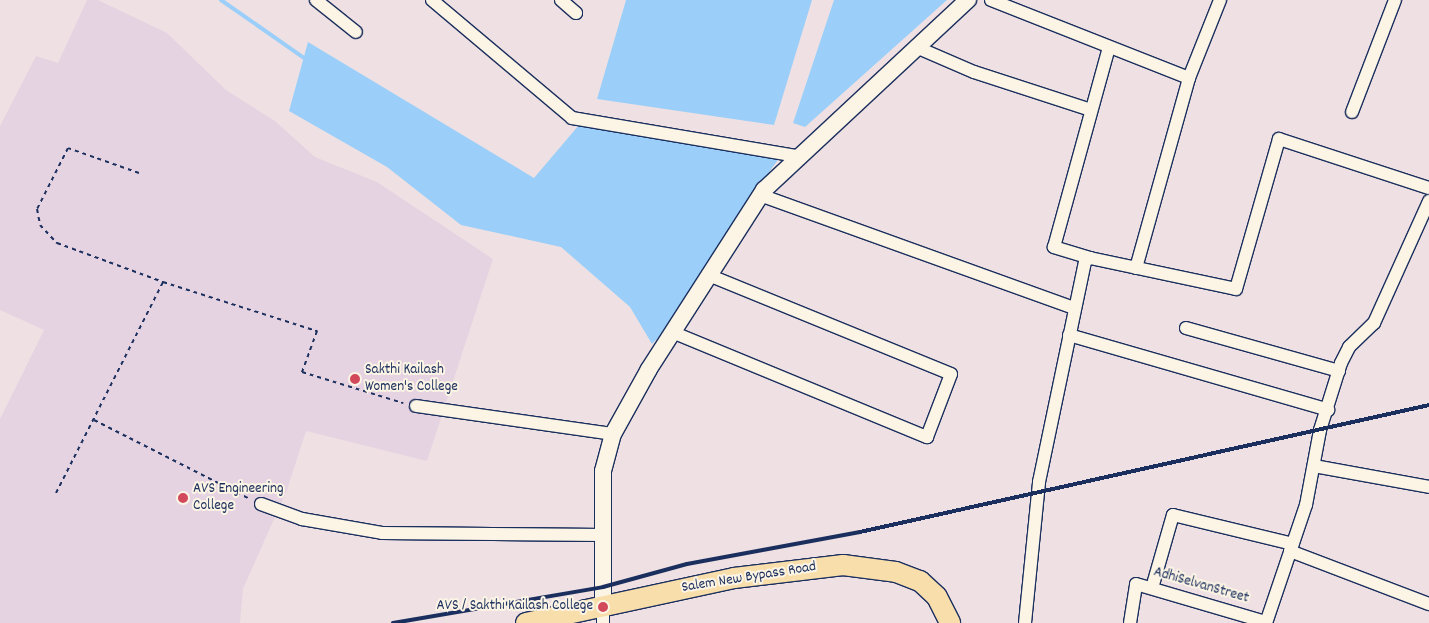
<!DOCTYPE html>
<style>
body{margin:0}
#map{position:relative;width:1429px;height:623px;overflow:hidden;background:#efe1e3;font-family:Dekko,sans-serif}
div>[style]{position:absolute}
.built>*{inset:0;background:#e6d3e1}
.water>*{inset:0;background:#9bcff9}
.stream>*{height:4px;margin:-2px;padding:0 2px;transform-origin:2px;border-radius:2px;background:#9bcff9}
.path>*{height:2px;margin-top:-1px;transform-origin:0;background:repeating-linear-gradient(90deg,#1b2f5e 0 4px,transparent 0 8px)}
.roads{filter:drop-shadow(1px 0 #1b2f5e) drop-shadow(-1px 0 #1b2f5e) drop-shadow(0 1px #1b2f5e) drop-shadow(0 -1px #1b2f5e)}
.minor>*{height:12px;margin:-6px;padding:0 6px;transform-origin:6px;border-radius:6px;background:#fcf5e5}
.tertiary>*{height:16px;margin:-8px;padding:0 8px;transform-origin:8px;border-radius:8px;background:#fcf5e5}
.primary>*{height:20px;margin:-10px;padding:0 10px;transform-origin:10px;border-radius:10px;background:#f8deab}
.rail>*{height:4px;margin:-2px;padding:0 2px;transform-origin:2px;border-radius:2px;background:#1b2f5e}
.dots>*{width:14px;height:14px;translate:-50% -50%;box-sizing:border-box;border:2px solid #fcf5e5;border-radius:50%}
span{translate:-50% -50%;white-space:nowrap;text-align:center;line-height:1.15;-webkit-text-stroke:4px #fcf5e5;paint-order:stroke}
.poi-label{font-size:15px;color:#1b2f5e}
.left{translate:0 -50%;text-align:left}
.right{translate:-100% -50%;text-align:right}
.street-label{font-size:15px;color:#1b2f5e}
</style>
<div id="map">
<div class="built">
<div style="clip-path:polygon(87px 0,98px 0,167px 33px,226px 90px,275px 121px,315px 157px,377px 182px,493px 259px,427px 461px,306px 431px,287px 490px,243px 589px,240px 623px,0 623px,0 419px,44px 330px,0 310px,0 126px,36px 56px,58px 63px)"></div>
</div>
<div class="water">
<div style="clip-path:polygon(626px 0,812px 0,774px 125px,597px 99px)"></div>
<div style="clip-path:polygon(834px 0,947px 0,805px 127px,793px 123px)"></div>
<div style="clip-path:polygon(308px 42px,534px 178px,579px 125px,780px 157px,734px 221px,671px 325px,652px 344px,630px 307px,561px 247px,461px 225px,387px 167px,289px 111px)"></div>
</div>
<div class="stream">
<div style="left:221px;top:0;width:105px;rotate:34.9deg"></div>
</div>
<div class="path">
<div style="left:139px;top:173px;width:75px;rotate:-160.6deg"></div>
<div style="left:68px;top:148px;width:68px;rotate:116.9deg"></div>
<div style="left:37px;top:209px;width:16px;rotate:79deg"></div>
<div style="left:40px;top:225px;width:25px;rotate:47deg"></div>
<div style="left:57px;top:243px;width:113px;rotate:20.2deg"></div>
<div style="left:94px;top:420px;width:175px;rotate:26.9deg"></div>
<div style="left:56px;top:493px;width:237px;rotate:-63.1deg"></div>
<div style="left:163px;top:282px;width:162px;rotate:17.7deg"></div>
<div style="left:317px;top:331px;width:44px;rotate:110.1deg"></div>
<div style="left:302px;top:372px;width:106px;rotate:17.1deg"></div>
</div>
<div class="roads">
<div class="minor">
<div style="left:316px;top:0;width:51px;rotate:38.7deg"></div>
<div style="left:432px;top:0;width:183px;rotate:40.1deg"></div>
<div style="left:572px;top:118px;width:227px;rotate:9.6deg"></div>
<div style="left:561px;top:0;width:20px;rotate:41deg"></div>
<div style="left:991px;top:0;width:213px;rotate:21.5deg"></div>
<div style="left:916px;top:47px;width:63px;rotate:23.3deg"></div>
<div style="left:974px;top:72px;width:123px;rotate:18deg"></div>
<div style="left:1352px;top:112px;width:120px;rotate:-69deg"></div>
<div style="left:760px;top:195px;width:334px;rotate:19.8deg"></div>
<div style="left:1090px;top:258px;width:38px;rotate:-163deg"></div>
<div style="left:1054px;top:247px;width:207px;rotate:-74.6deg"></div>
<div style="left:1136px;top:268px;width:197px;rotate:-74.4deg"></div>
<div style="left:1189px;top:78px;width:84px;rotate:-68.3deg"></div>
<div style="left:1186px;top:328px;width:159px;rotate:15.7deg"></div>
<div style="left:672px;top:332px;width:276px;rotate:22.4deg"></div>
<div style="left:927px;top:437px;width:67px;rotate:-69.1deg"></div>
<div style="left:951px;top:374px;width:262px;rotate:-157.8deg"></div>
<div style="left:1069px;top:335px;width:270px;rotate:16.1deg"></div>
<div style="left:416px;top:406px;width:199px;rotate:8.1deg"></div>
<div style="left:1314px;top:466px;width:117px;rotate:10.3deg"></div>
<div style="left:261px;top:504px;width:44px;rotate:20.1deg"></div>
<div style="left:302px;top:519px;width:81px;rotate:9.9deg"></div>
<div style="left:382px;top:533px;width:221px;rotate:0.5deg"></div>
<div style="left:1290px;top:551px;width:149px;rotate:20.9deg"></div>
<div style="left:1152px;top:588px;width:76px;rotate:-74deg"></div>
<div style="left:1173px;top:515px;width:123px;rotate:13.6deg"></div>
<div style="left:603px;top:623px;width:16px;rotate:-90deg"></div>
<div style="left:1025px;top:623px;width:142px;rotate:-84.3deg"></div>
<div style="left:1039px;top:482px;width:226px;rotate:-78.2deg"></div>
<div style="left:1085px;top:261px;width:6px;rotate:-31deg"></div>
<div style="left:1090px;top:258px;width:149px;rotate:12deg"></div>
<div style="left:1236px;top:289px;width:156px;rotate:-74deg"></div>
<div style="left:1279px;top:139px;width:158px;rotate:18.1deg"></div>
<div style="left:1130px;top:623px;width:39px;rotate:-81deg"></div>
<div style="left:1136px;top:584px;width:135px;rotate:16.3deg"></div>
<div style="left:1266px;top:623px;width:125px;rotate:-71.3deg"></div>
<div style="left:1306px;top:505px;width:76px;rotate:-79.4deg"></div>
<div style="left:1320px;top:430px;width:70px;rotate:-72.6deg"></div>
<div style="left:1341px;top:363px;width:18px;rotate:-63deg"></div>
<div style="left:1349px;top:347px;width:35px;rotate:-44deg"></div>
<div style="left:1374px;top:323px;width:134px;rotate:-65.7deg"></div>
</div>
<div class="tertiary">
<div style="left:603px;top:607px;width:136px;rotate:-90deg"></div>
<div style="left:603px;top:471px;width:38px;rotate:-75deg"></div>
<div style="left:613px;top:434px;width:74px;rotate:-61deg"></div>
<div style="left:649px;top:369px;width:213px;rotate:-57.3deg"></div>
<div style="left:764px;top:190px;width:279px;rotate:-43deg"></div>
</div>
<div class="primary">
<div style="left:526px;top:623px;width:213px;rotate:-12.2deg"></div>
<div style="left:734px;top:578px;width:110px;rotate:-6.8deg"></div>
<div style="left:843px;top:565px;width:53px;rotate:7.5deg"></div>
<div style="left:896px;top:572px;width:26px;rotate:21deg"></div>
<div style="left:920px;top:581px;width:23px;rotate:43deg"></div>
<div style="left:937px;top:597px;width:29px;rotate:63deg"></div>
</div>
</div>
<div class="rail">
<div style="left:393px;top:623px;width:213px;rotate:-9.7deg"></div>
<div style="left:603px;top:587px;width:87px;rotate:-15.3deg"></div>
<div style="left:687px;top:564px;width:176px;rotate:-10.5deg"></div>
<div style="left:860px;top:532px;width:583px;rotate:-12.58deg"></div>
</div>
<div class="dots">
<div style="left:355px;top:379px;background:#d1495b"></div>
<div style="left:183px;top:498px;background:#d1495b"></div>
<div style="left:603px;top:607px;background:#d1495b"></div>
</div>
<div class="poi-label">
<span class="left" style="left:365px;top:379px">Sakthi Kailash<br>Women's College</span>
<span class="left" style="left:193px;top:498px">AVS Engineering<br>College</span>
<span class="right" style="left:593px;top:607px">AVS / Sakthi Kailash College</span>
</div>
<div class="street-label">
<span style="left:749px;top:578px;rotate:-9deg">Salem New Bypass Road</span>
<span style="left:1201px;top:586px;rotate:16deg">AdhiSelvanStreet</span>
</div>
</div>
